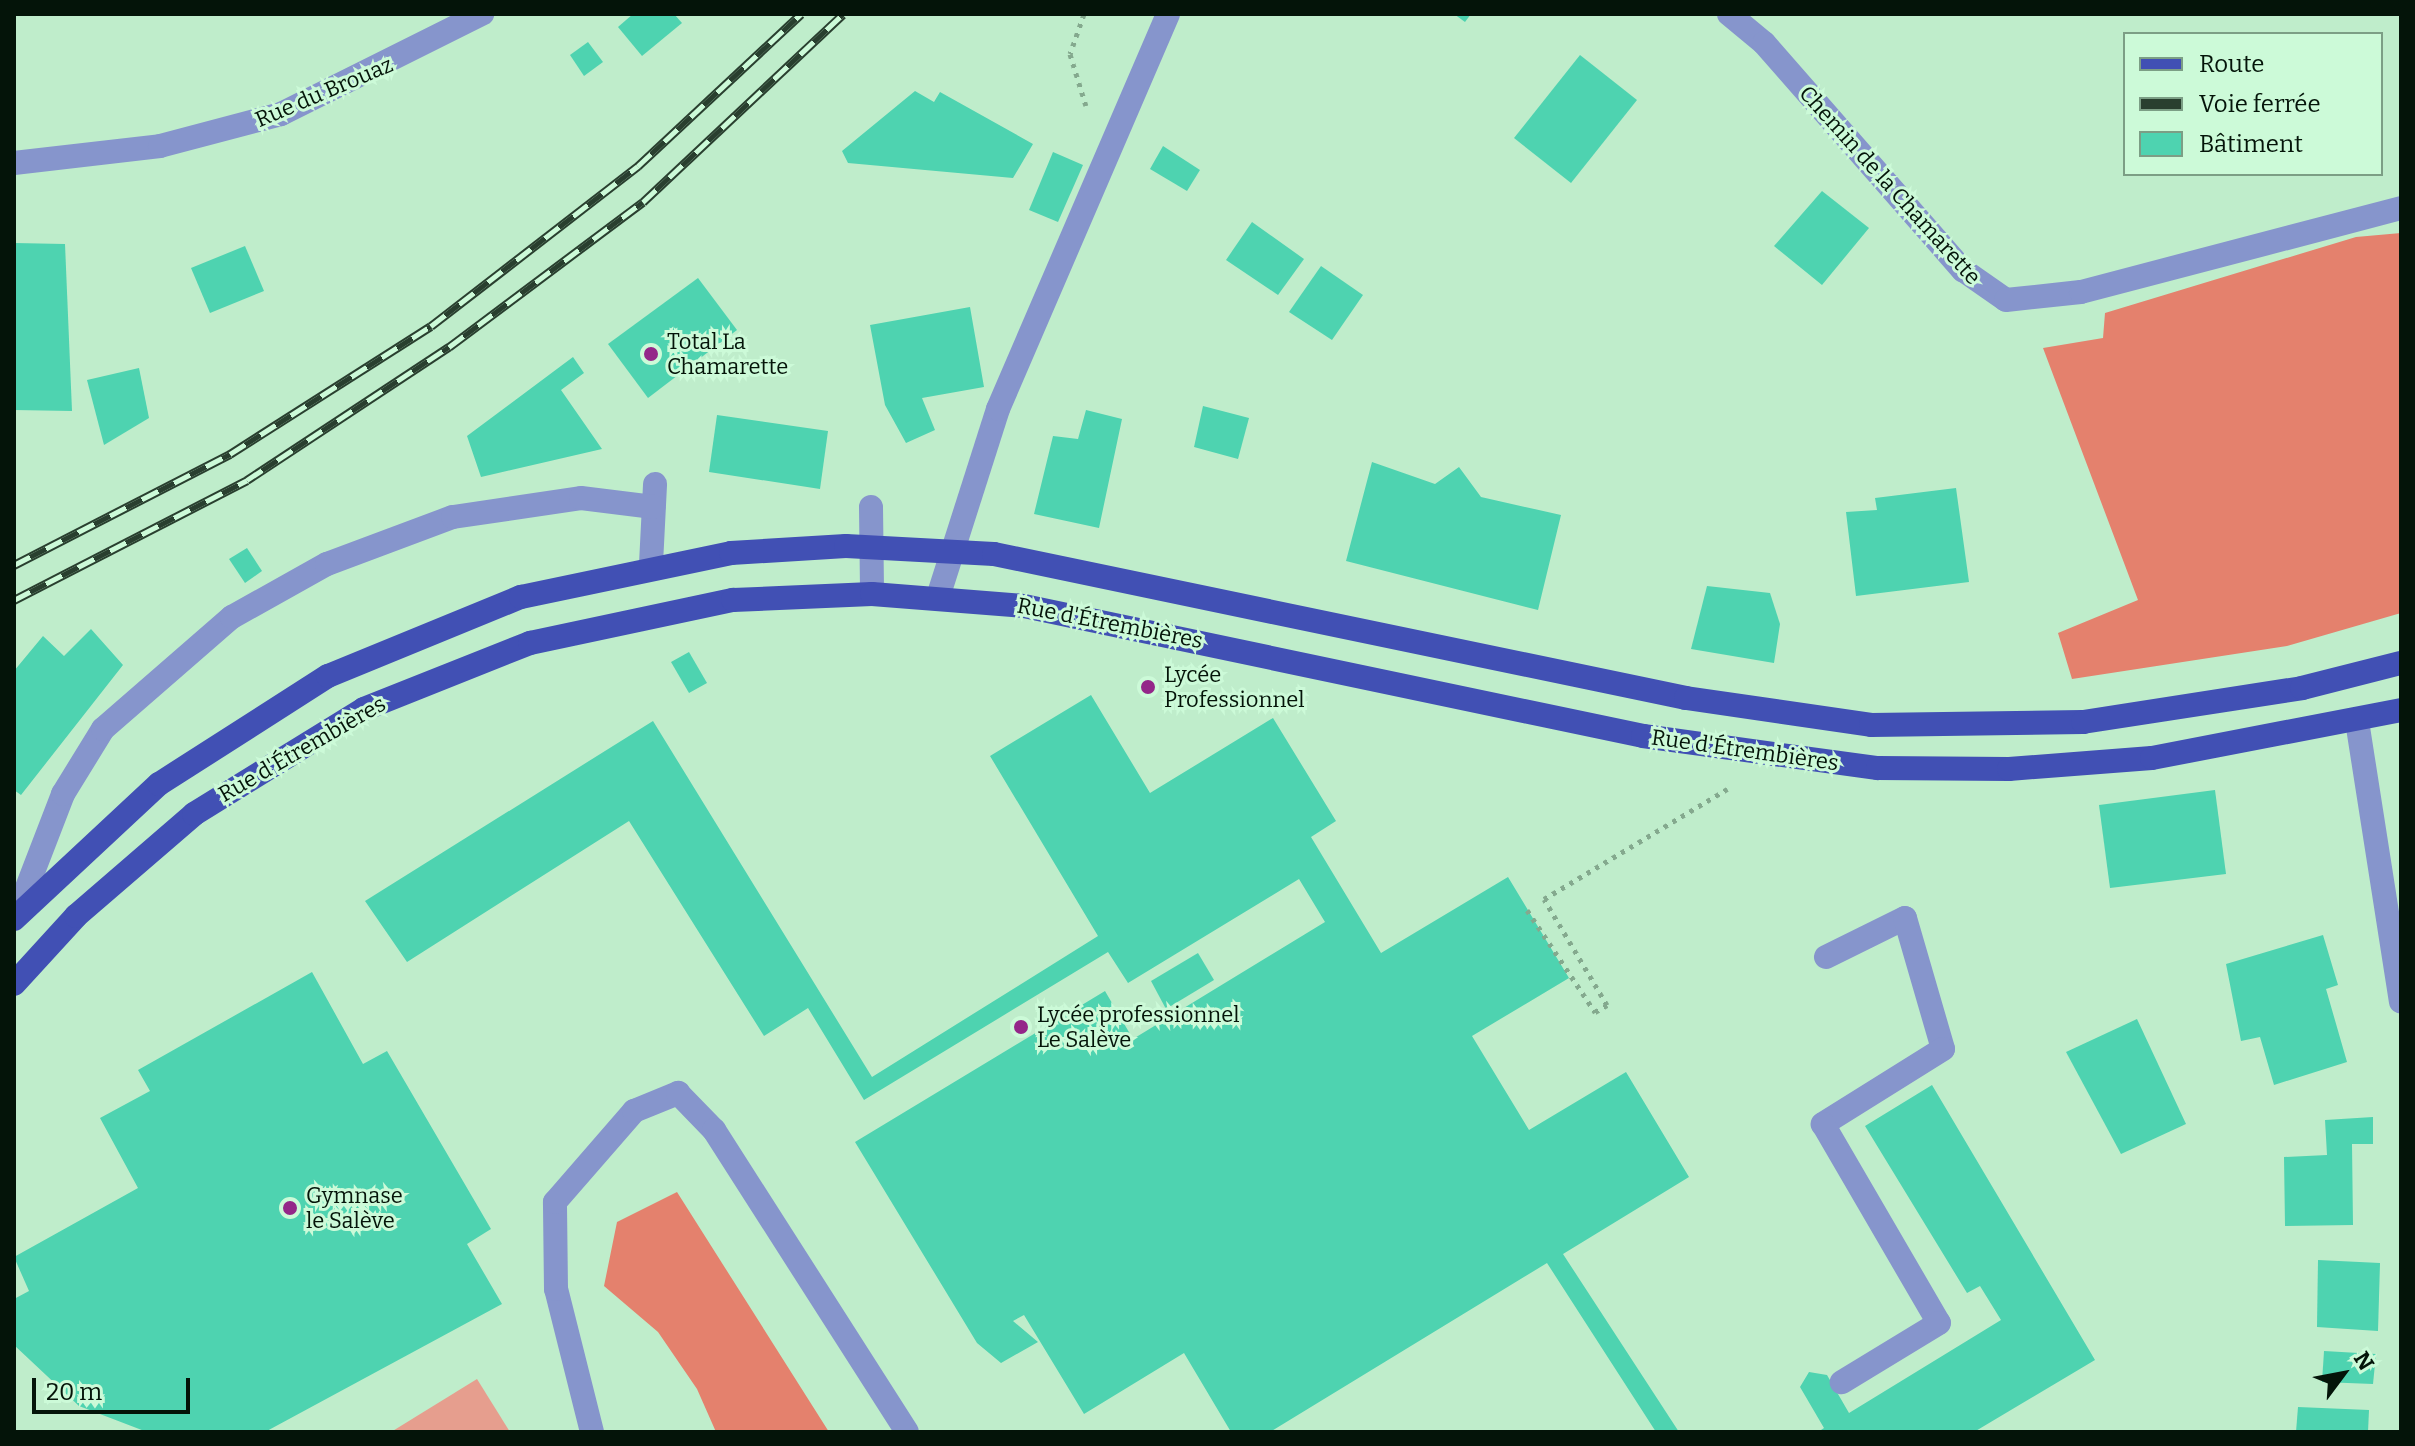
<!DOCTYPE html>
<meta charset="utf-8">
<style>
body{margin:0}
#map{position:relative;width:2415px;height:1446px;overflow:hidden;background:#bfedcb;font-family:Bitter,serif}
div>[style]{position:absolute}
.green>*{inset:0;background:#e69e8e}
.forest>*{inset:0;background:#e4816d}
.building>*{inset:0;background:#4ed3b0}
.path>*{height:5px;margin-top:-2.5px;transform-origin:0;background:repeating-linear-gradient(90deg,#84a98e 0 4px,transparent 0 10px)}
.minor>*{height:24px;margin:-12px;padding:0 12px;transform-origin:12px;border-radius:12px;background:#8695cc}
.major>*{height:24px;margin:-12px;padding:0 12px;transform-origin:12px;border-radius:12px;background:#4150b4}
.rail>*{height:9px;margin-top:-4.5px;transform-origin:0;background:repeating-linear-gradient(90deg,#ccfad8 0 18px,#293f2f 0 36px);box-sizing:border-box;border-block:2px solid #293f2f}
.dots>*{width:22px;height:22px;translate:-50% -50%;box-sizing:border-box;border:4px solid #ccfad8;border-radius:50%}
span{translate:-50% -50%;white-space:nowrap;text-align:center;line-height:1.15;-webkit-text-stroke:6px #ccfad8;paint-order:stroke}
.street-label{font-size:22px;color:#041409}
.poi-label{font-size:22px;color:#041409}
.left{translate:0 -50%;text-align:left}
.frame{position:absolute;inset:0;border:16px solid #041409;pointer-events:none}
.legend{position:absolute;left:2123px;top:32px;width:260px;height:144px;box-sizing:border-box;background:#ccfad8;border:2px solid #7c9e85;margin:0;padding:10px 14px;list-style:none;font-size:24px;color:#041409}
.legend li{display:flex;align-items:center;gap:16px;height:40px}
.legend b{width:40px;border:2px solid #7c9e85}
.north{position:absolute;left:2303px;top:1334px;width:80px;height:80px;-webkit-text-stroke:6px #ccfad8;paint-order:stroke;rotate:58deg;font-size:22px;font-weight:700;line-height:32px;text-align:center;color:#041409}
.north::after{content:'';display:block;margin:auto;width:28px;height:36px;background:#041409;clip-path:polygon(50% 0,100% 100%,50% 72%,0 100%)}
.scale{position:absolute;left:32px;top:1378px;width:158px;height:36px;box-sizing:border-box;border:4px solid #041409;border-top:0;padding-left:10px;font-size:24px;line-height:28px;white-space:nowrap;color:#041409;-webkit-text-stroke:6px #ccfad8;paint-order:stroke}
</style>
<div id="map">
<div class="green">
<div style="clip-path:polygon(477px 1379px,510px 1432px,391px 1432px)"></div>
</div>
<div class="forest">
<div style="clip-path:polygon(2401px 233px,2401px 613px,2287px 646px,2072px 679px,2058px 633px,2138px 600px,2043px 348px,2103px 338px,2105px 313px,2356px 237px)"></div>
<div style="clip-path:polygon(677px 1192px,829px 1432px,716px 1432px,697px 1389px,658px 1332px,604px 1286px,617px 1222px)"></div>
</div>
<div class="building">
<div style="clip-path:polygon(633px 14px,674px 14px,682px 23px,642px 56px,618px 27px)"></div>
<div style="clip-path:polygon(1454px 14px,1471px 14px,1465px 22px)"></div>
<div style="clip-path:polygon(588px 42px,603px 62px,584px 76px,570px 55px)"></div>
<div style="clip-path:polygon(1580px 55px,1637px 100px,1571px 183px,1514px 138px)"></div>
<div style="clip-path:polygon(915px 91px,934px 102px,940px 92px,1033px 144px,1013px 178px,848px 163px,842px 151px)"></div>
<div style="clip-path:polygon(1163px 146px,1200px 170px,1187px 191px,1150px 169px)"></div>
<div style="clip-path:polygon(1053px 152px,1083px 165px,1058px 222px,1029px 210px)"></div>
<div style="clip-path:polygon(1822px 191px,1869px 228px,1822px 285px,1774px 246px)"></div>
<div style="clip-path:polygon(1252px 222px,1304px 259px,1278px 295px,1226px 260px)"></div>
<div style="clip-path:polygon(14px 243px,65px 244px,72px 411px,14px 410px)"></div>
<div style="clip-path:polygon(245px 246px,264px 291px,210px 313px,191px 268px)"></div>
<div style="clip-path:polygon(1321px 266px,1363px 295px,1332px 340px,1289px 312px)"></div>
<div style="clip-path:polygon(698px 278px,737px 330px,648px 398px,608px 344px)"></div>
<div style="clip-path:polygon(970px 307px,984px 387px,922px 398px,935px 430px,906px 443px,885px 405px,870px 325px)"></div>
<div style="clip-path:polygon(573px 357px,584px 373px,561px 390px,602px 449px,481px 477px,467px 436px)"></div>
<div style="clip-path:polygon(139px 368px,149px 418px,104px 445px,87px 380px)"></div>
<div style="clip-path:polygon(1203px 406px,1249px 418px,1238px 459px,1194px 447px)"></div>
<div style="clip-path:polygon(1086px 410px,1122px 419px,1099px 528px,1034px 514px,1053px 436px,1078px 439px)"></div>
<div style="clip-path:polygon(717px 415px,828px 431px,820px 489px,709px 472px)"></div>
<div style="clip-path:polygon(1372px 462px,1435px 484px,1459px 467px,1481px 497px,1561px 515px,1538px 610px,1346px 561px)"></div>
<div style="clip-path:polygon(1956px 488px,1969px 582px,1856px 596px,1846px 512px,1877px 510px,1875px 498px)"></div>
<div style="clip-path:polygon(247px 548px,262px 571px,245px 583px,229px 559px)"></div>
<div style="clip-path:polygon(1707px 586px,1770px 593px,1780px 624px,1774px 663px,1691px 649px)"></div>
<div style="clip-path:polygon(91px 629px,123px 665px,21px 795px,14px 790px,14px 671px,43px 636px,64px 656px)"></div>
<div style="clip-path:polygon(689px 652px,707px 683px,689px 693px,671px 662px)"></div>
<div style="clip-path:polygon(1091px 695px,1150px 793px,1273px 718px,1336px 821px,1311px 837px,1381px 953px,1508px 877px,1569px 978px,1472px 1036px,1529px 1130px,1626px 1072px,1689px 1177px,1563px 1254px,1679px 1432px,1656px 1432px,1547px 1263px,1270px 1432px,1231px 1432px,1184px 1353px,1084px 1414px,1024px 1315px,1013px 1321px,1038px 1342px,1001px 1363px,977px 1343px,855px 1142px,1105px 991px,1133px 1039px,1325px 922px,1299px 879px,1128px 983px,1108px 952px,864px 1100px,808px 1008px,764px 1036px,629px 821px,407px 962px,365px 901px,653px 721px,872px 1077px,1098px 936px,990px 756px)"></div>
<div style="clip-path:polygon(2215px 790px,2226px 874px,2110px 888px,2099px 805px)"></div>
<div style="clip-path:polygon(2323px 935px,2338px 985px,2326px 989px,2347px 1062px,2274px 1085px,2260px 1037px,2241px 1041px,2226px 964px)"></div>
<div style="clip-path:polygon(1198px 953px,1214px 980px,1166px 1009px,1151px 981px)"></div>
<div style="clip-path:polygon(312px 972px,363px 1064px,387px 1051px,491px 1229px,467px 1244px,502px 1304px,265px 1432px,147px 1432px,79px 1406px,14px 1345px,14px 1299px,29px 1291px,14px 1257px,138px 1188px,100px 1118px,150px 1091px,138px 1070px)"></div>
<div style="clip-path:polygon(2137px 1019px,2186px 1124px,2121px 1154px,2066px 1052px)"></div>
<div style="clip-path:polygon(1932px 1085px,2095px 1360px,1974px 1432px,1818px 1432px,1824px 1428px,1800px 1387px,1809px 1372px,1827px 1375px,1849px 1413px,2001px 1320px,1980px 1286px,1967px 1293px,1865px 1126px)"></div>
<div style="clip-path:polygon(2373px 1117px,2373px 1144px,2352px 1144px,2353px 1225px,2285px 1226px,2284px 1157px,2327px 1155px,2325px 1120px)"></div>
<div style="clip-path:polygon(2318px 1260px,2380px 1263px,2378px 1331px,2317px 1327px)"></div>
<div style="clip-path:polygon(2324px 1351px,2376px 1354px,2373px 1384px,2322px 1382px)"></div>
<div style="clip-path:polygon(2298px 1407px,2369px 1410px,2368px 1432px,2296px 1432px)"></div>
</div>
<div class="path">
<div style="left:1084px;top:14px;width:42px;rotate:109.3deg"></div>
<div style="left:1070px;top:54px;width:54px;rotate:72.9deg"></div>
<div style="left:1527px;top:910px;width:123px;rotate:56.3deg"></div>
<div style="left:1595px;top:1012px;width:14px;rotate:-30deg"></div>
<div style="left:1607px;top:1005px;width:123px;rotate:-120.7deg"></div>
<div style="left:1544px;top:899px;width:214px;rotate:-31deg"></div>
</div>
<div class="minor">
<div style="left:1729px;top:14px;width:45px;rotate:39.6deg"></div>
<div style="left:1764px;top:43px;width:302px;rotate:48.8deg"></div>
<div style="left:1963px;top:270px;width:52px;rotate:34.9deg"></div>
<div style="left:2006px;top:300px;width:75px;rotate:-6.1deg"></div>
<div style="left:2081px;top:292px;width:331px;rotate:-14.7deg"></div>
<div style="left:14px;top:163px;width:147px;rotate:-6.6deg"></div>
<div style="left:160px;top:146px;width:125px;rotate:-14.8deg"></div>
<div style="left:281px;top:114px;width:225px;rotate:-26.5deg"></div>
<div style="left:871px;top:507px;width:87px;rotate:89.3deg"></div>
<div style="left:651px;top:564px;width:80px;rotate:-87.1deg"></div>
<div style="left:938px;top:597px;width:197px;rotate:-72.3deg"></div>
<div style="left:998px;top:409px;width:430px;rotate:-66.7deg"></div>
<div style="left:2357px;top:721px;width:284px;rotate:81.1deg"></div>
<div style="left:16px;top:916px;width:131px;rotate:-68.9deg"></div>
<div style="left:63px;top:794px;width:76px;rotate:-58.4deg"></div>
<div style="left:103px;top:729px;width:171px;rotate:-41deg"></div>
<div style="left:232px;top:617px;width:109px;rotate:-29.2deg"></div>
<div style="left:327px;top:564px;width:134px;rotate:-20.5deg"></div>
<div style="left:453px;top:517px;width:129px;rotate:-8.4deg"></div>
<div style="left:581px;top:498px;width:73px;rotate:7.1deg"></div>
<div style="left:1826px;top:957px;width:88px;rotate:-26.3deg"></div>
<div style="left:1905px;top:918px;width:136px;rotate:73.8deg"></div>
<div style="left:1943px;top:1049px;width:142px;rotate:148deg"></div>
<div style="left:1823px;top:1124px;width:230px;rotate:59.8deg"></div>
<div style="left:1939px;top:1323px;width:114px;rotate:148.7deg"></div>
<div style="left:592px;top:1432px;width:147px;rotate:-104.1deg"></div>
<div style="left:556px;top:1289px;width:87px;rotate:-90.7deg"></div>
<div style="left:555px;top:1202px;width:121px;rotate:-49deg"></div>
<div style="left:634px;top:1111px;width:48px;rotate:-22.2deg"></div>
<div style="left:678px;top:1093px;width:52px;rotate:45.8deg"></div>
<div style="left:714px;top:1130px;width:358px;rotate:57.4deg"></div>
</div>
<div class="major">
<div style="left:14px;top:919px;width:198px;rotate:-43deg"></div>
<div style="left:159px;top:784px;width:201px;rotate:-32.6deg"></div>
<div style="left:328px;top:676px;width:209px;rotate:-22.3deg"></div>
<div style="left:521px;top:597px;width:215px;rotate:-11.8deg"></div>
<div style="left:731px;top:553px;width:115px;rotate:-3.5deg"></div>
<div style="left:846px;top:546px;width:148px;rotate:3.1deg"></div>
<div style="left:994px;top:554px;width:707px;rotate:11.76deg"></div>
<div style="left:1686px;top:698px;width:187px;rotate:8.3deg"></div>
<div style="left:1871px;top:725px;width:212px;rotate:-0.8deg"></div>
<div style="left:2083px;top:722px;width:222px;rotate:-8.8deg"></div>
<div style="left:2302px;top:688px;width:102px;rotate:-14.2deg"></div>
<div style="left:14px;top:984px;width:92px;rotate:-47.6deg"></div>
<div style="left:76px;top:916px;width:156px;rotate:-40.8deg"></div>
<div style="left:194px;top:814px;width:200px;rotate:-31.7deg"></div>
<div style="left:364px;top:709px;width:179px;rotate:-21.7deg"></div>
<div style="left:530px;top:643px;width:208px;rotate:-12deg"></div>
<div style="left:733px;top:600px;width:139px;rotate:-2.5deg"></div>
<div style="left:872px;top:594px;width:152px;rotate:4.5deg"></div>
<div style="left:1024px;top:606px;width:633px;rotate:11.86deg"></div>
<div style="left:1643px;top:736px;width:237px;rotate:7.8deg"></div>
<div style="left:1878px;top:768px;width:131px;rotate:0.4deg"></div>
<div style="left:2009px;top:769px;width:143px;rotate:-4.4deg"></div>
<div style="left:2152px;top:758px;width:254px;rotate:-10.9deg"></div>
</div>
<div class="rail">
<div style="left:14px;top:565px;width:243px;rotate:-27.2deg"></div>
<div style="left:230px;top:454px;width:238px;rotate:-32.5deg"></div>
<div style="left:431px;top:326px;width:262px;rotate:-37.7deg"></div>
<div style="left:638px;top:166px;width:223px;rotate:-43deg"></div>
<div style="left:14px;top:600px;width:262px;rotate:-27.2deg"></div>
<div style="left:247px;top:480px;width:242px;rotate:-33.4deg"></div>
<div style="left:449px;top:347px;width:242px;rotate:-36.8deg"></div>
<div style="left:643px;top:202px;width:274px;rotate:-43.2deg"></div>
</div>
<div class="dots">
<div style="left:651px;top:354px;background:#942789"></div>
<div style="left:1148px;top:687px;background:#942789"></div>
<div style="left:1021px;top:1027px;background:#942789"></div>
<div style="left:290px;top:1208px;background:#942789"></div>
</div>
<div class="street-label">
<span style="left:324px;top:92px;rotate:-23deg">Rue du Brouaz</span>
<span style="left:1890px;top:185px;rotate:48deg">Chemin de la Chamarette</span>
<span style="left:1110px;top:623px;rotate:11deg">Rue d'Étrembières</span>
<span style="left:302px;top:749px;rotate:-30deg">Rue d'Étrembières</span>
<span style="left:1745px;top:750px;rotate:8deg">Rue d'Étrembières</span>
</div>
<div class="poi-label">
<span class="left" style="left:667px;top:354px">Total La<br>Chamarette</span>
<span class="left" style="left:1164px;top:687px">Lycée<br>Professionnel</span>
<span class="left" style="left:1037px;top:1027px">Lycée professionnel<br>Le Salève</span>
<span class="left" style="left:306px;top:1208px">Gymnase<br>le Salève</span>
</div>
<div class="frame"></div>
<ul class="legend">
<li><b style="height:10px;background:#4150b4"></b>Route</li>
<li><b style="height:10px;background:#293f2f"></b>Voie ferrée</li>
<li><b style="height:22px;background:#4ed3b0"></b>Bâtiment</li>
</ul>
<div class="north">N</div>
<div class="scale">20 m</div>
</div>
